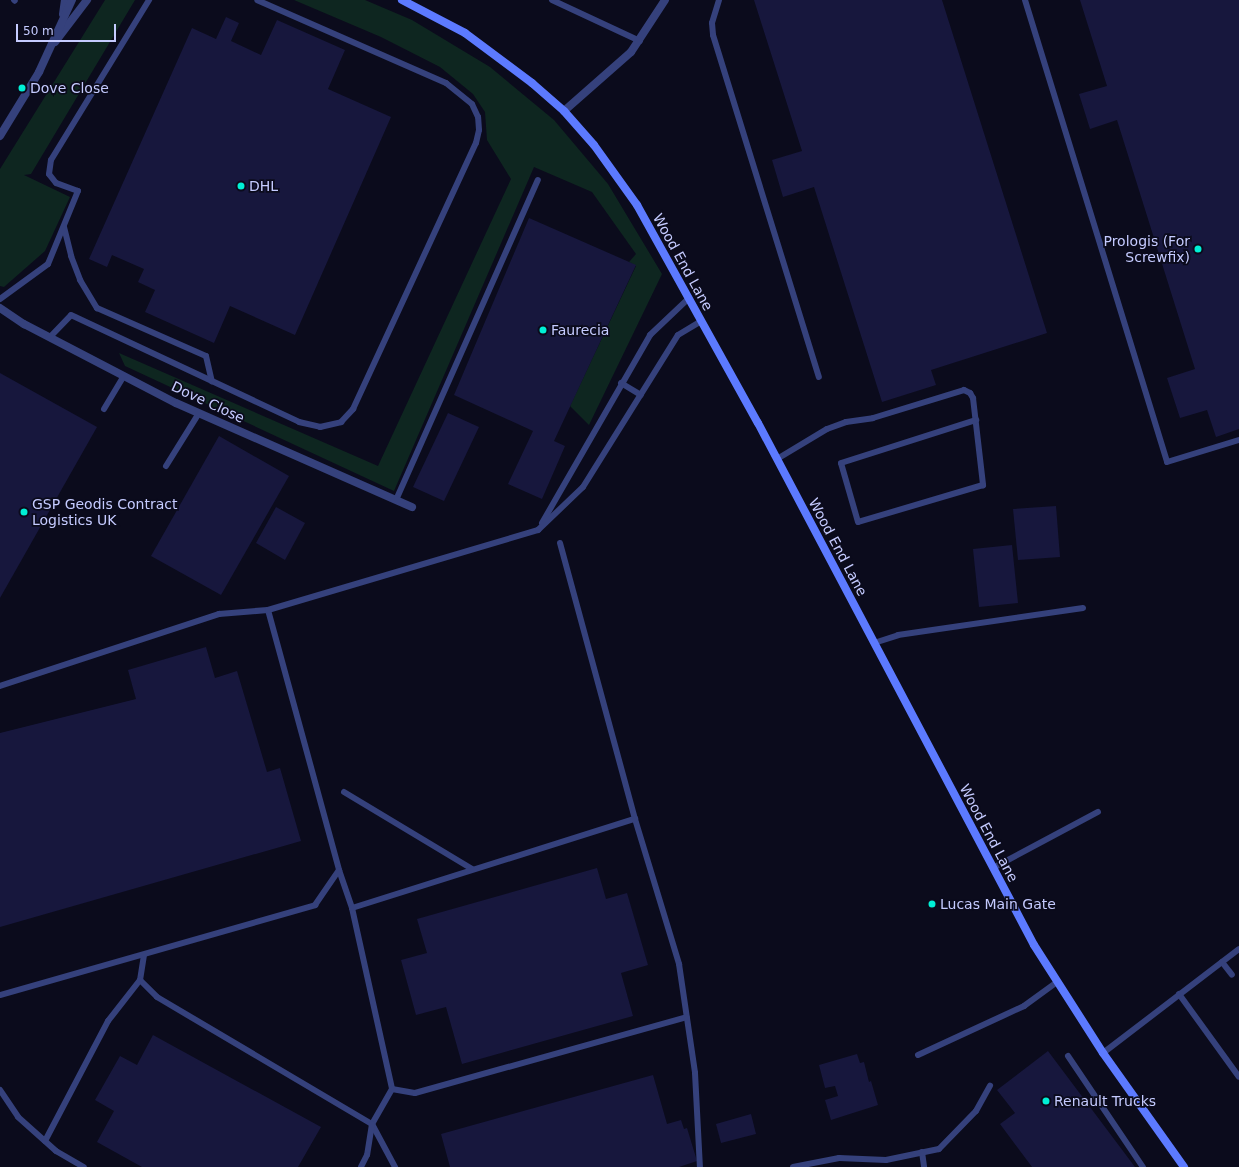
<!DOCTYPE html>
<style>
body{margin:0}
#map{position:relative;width:1239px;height:1167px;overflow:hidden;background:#0b0b1c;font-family:"DejaVu Sans",sans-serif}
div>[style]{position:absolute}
.green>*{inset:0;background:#0e2620}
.building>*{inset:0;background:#17173d}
.lane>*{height:6px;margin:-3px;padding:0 3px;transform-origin:3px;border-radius:3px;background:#35417c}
.street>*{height:8px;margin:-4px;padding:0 4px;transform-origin:4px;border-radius:4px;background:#35417c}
.secondary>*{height:8px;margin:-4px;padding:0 4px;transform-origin:4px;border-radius:4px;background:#5c7aff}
.dots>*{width:11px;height:11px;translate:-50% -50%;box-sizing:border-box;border:2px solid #0b0b1c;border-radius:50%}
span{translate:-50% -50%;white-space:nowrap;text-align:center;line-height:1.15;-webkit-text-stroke:3.5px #0b0b1c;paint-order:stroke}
.poi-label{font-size:14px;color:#c5cbff}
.left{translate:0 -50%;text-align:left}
.right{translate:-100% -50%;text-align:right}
.street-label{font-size:14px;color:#c5cbff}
.scale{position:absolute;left:16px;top:24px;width:100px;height:18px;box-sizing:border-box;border:2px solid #c5cbff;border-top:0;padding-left:5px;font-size:12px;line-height:14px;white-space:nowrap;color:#c5cbff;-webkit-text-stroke:3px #0b0b1c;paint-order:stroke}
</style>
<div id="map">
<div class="green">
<div style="clip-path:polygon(105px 0,135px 0,31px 174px,24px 175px,70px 197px,45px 251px,4px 287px,0 286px,0 169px)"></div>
<div style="clip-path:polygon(294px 0,365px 0,412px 20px,490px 67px,554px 120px,608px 184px,662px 274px,589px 425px,570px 406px,636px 266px,629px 262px,636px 254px,592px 192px,534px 167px,394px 491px,125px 366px,119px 353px,378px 466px,511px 179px,487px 140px,485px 112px,473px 94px,440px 67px,381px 37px)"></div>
</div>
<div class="building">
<div style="clip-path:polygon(754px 0,942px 0,1047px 333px,931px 370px,936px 385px,882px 402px,814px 187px,783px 197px,772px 160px,802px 151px)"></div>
<div style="clip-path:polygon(1080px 0,1239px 0,1239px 429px,1216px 437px,1207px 410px,1180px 418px,1167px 378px,1195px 369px,1117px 120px,1090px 129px,1079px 94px,1107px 86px)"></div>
<div style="clip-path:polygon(226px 17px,239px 23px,231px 41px,261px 55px,277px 20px,345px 50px,328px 89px,391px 117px,295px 335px,230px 306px,214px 343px,145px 312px,155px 290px,138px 282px,144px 269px,112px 255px,107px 267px,89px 259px,192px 28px,216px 39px)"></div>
<div style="clip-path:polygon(529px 218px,636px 265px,554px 441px,565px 446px,542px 499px,508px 484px,533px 431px,454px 395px)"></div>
<div style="clip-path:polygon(0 373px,97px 427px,0 598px)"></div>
<div style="clip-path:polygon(448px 413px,479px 427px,444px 501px,413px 487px)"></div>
<div style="clip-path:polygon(219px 436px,289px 476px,221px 595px,151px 556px)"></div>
<div style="clip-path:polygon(1056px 506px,1060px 557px,1018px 560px,1013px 509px)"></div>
<div style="clip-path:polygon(276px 507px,305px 523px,285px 560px,256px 543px)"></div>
<div style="clip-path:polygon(1012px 545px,1018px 603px,979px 607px,973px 549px)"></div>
<div style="clip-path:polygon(206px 647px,215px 678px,237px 671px,267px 772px,280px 768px,301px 841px,0 927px,0 733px,136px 699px,128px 670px)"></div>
<div style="clip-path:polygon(597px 868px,606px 899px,627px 893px,648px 965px,621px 973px,633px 1016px,462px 1064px,446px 1007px,416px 1015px,401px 960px,427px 953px,417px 919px)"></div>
<div style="clip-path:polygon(153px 1035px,321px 1127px,298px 1167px,142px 1167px,97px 1142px,114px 1111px,95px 1100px,120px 1056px,137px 1065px)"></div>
<div style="clip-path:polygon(1048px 1051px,1135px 1167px,1032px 1167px,1000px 1124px,1015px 1113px,997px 1090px)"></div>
<div style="clip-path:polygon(857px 1054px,860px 1063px,864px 1062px,869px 1082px,871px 1081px,878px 1105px,831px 1120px,825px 1100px,838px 1096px,835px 1086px,825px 1088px,819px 1065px)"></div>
<div style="clip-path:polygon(653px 1075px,667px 1124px,681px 1120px,684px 1129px,687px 1128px,697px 1161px,679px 1167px,450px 1167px,441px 1134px)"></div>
<div style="clip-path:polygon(751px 1114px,756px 1134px,721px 1143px,716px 1124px)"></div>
</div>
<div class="lane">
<div style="left:14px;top:0;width:1px;rotate:45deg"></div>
<div style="left:552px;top:0;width:97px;rotate:25deg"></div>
<div style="left:719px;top:0;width:24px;rotate:107deg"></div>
<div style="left:712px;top:23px;width:12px;rotate:85deg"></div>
<div style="left:713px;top:35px;width:358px;rotate:72.8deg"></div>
<div style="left:1025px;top:0;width:483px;rotate:72.9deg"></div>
<div style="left:1167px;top:462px;width:75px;rotate:-17deg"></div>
<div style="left:64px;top:227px;width:30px;rotate:76deg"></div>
<div style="left:71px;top:256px;width:26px;rotate:69deg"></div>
<div style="left:80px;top:280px;width:33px;rotate:59deg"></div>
<div style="left:97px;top:308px;width:119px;rotate:23.8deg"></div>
<div style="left:206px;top:356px;width:26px;rotate:77deg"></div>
<div style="left:0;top:299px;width:59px;rotate:-36.1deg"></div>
<div style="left:48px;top:264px;width:79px;rotate:-67.7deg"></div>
<div style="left:78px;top:191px;width:23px;rotate:-160deg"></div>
<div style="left:56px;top:183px;width:11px;rotate:-128deg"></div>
<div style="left:49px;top:174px;width:14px;rotate:-82deg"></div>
<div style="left:51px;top:160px;width:188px;rotate:-58.5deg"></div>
<div style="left:50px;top:337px;width:30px;rotate:-46deg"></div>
<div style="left:71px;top:315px;width:252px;rotate:25.1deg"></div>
<div style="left:299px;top:422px;width:22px;rotate:13deg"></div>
<div style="left:320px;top:427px;width:22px;rotate:-13deg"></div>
<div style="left:341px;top:422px;width:18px;rotate:-47deg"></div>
<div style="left:353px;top:409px;width:293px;rotate:-65.2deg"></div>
<div style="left:476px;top:143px;width:13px;rotate:-77deg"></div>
<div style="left:479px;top:130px;width:13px;rotate:-94deg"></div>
<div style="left:478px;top:117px;width:14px;rotate:-115deg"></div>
<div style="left:472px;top:104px;width:33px;rotate:-141deg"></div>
<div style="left:446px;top:83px;width:206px;rotate:-156.3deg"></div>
<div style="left:621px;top:383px;width:23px;rotate:31deg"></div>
<div style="left:104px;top:409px;width:39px;rotate:-59deg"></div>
<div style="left:777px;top:459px;width:58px;rotate:-31deg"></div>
<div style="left:827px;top:429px;width:20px;rotate:-20deg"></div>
<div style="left:846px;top:422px;width:27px;rotate:-8deg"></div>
<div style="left:873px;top:418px;width:95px;rotate:-17.1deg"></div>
<div style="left:964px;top:390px;width:7px;rotate:27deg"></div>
<div style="left:970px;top:393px;width:6px;rotate:59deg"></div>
<div style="left:973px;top:398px;width:88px;rotate:83.4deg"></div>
<div style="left:983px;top:485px;width:130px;rotate:163.5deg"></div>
<div style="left:858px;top:522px;width:61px;rotate:-106.1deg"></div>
<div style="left:841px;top:463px;width:142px;rotate:-17.7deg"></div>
<div style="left:166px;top:466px;width:62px;rotate:-58.1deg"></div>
<div style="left:396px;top:500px;width:350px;rotate:-66.1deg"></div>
<div style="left:542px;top:523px;width:217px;rotate:-60.1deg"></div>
<div style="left:650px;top:335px;width:54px;rotate:-43.5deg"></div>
<div style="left:560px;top:543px;width:286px;rotate:74.8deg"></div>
<div style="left:635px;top:819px;width:152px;rotate:73.1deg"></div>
<div style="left:679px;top:964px;width:110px;rotate:81.6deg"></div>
<div style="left:695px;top:1073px;width:94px;rotate:87deg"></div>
<div style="left:268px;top:610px;width:270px;rotate:74.7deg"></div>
<div style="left:339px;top:870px;width:40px;rotate:71.1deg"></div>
<div style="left:352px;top:908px;width:185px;rotate:77.5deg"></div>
<div style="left:392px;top:1089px;width:40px;rotate:119.7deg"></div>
<div style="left:372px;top:1124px;width:49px;rotate:61.9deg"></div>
<div style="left:874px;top:643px;width:25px;rotate:-18deg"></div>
<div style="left:898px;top:635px;width:187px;rotate:-8.3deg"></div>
<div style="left:0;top:686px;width:231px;rotate:-18.2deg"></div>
<div style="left:219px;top:614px;width:49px;rotate:-4.7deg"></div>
<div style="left:268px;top:610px;width:282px;rotate:-16.5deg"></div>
<div style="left:538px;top:530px;width:62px;rotate:-43.7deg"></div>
<div style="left:583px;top:487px;width:179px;rotate:-58deg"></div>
<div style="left:678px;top:335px;width:27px;rotate:-31deg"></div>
<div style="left:344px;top:792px;width:149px;rotate:31deg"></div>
<div style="left:993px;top:868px;width:119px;rotate:-28.1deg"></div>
<div style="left:352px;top:908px;width:297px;rotate:-17.5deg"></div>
<div style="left:144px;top:955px;width:25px;rotate:99deg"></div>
<div style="left:140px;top:980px;width:24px;rotate:45deg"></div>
<div style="left:157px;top:997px;width:250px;rotate:30.6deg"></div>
<div style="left:372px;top:1124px;width:31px;rotate:99deg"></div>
<div style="left:367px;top:1155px;width:13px;rotate:117deg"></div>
<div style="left:1222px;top:962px;width:16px;rotate:52deg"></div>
<div style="left:1179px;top:994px;width:102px;rotate:54.1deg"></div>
<div style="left:0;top:995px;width:328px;rotate:-15.9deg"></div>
<div style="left:315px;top:905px;width:42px;rotate:-55.6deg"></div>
<div style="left:1103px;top:1053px;width:171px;rotate:-37.4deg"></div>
<div style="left:918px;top:1055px;width:117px;rotate:-24.8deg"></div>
<div style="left:1024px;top:1006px;width:41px;rotate:-36deg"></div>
<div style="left:1068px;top:1056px;width:134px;rotate:56deg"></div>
<div style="left:392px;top:1089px;width:23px;rotate:10deg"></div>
<div style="left:415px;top:1093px;width:282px;rotate:-15.6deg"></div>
<div style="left:0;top:1090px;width:32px;rotate:56deg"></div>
<div style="left:18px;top:1117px;width:51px;rotate:41.8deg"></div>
<div style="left:56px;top:1151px;width:32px;rotate:30deg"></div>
<div style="left:45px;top:1141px;width:136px;rotate:-62.3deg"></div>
<div style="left:108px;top:1021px;width:52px;rotate:-52deg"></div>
<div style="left:922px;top:1152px;width:15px;rotate:82deg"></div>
<div style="left:793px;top:1167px;width:47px;rotate:-11.1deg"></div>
<div style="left:839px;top:1158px;width:47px;rotate:2.4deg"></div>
<div style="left:886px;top:1160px;width:54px;rotate:-11.7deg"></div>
<div style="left:939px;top:1149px;width:53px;rotate:-45.8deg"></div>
<div style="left:976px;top:1111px;width:29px;rotate:-61deg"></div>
</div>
<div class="street">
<div style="left:63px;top:14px;width:14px;rotate:-82deg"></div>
<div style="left:55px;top:42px;width:53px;rotate:-52.7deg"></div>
<div style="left:564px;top:111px;width:89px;rotate:-41.4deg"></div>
<div style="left:631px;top:52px;width:62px;rotate:-56.8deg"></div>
<div style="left:0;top:136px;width:75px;rotate:-58.6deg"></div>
<div style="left:39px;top:72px;width:79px;rotate:-65.4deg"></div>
<div style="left:0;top:308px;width:29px;rotate:34deg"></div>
<div style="left:24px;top:324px;width:171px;rotate:27.5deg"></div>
<div style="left:176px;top:403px;width:258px;rotate:23.8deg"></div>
</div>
<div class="secondary">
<div style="left:402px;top:0;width:71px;rotate:27.6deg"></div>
<div style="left:465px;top:33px;width:84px;rotate:36.7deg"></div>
<div style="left:532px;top:83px;width:43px;rotate:41.2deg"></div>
<div style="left:564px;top:111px;width:45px;rotate:48.6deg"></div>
<div style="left:594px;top:145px;width:74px;rotate:54.4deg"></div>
<div style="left:637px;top:205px;width:249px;rotate:61deg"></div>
<div style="left:758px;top:423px;width:590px;rotate:62.13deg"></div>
<div style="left:1034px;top:945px;width:128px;rotate:57.4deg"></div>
<div style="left:1103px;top:1053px;width:140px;rotate:54.6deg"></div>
</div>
<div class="dots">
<div style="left:22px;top:88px;background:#00f0d6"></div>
<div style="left:241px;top:186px;background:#00f0d6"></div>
<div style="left:1198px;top:249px;background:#00f0d6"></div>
<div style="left:543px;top:330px;background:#00f0d6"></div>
<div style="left:24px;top:512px;background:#00f0d6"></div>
<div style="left:932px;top:904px;background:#00f0d6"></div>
<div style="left:1046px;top:1101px;background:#00f0d6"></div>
</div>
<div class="poi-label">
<span class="left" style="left:30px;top:88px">Dove Close</span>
<span class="left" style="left:249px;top:186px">DHL</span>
<span class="right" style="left:1190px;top:249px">Prologis (For<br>Screwfix)</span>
<span class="left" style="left:551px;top:330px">Faurecia</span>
<span class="left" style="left:32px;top:512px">GSP Geodis Contract<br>Logistics UK</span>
<span class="left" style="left:940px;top:904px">Lucas Main Gate</span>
<span class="left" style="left:1054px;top:1101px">Renault Trucks</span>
</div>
<div class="street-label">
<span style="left:683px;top:262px;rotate:61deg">Wood End Lane</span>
<span style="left:208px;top:402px;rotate:25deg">Dove Close</span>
<span style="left:838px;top:547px;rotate:62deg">Wood End Lane</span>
<span style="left:989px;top:833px;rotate:62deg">Wood End Lane</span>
</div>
<div class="scale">50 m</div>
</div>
